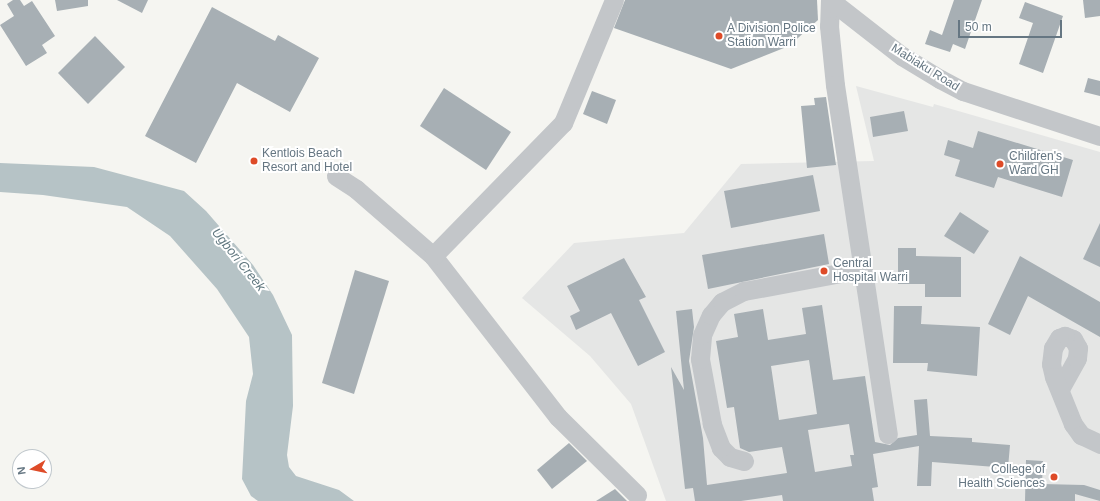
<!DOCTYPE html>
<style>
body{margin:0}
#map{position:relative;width:1100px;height:501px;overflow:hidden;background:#f5f5f1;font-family:Helvetica,sans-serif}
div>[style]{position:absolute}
.built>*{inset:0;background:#e5e6e5}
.water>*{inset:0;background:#b6c3c6}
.building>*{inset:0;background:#a7afb4}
.minor>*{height:19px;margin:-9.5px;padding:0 9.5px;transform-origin:9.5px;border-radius:9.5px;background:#c3c6c9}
.dots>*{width:11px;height:11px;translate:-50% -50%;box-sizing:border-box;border:2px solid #fff;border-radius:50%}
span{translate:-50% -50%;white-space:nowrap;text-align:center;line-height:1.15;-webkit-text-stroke:4px #fff;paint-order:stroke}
.poi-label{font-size:12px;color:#657682}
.left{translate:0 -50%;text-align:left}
.right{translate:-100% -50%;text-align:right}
.street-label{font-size:12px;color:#657682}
.water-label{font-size:13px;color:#60777f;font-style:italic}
.north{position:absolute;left:12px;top:449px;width:40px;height:40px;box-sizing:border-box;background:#fff;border:1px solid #c1c8cd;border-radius:50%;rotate:261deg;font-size:11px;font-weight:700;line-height:16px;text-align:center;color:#657682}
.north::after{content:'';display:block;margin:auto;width:14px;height:18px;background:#de4b28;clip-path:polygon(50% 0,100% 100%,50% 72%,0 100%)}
.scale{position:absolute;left:958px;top:20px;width:104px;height:18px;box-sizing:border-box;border:2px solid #657682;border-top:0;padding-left:5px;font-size:12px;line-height:14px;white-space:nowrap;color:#657682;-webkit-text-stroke:3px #fff;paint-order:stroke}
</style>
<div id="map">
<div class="built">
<div style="clip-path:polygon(856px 86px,933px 107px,934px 104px,1100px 152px,1100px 501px,666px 501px,631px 404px,590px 356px,522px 298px,574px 243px,684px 233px,741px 164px,874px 161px)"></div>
</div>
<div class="water">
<div style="clip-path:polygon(0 163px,94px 167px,184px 191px,206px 211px,253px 265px,273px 295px,292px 335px,293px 406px,287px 455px,289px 467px,296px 476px,339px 490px,354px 501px,258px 501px,251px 496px,242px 479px,246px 401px,253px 374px,249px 337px,217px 289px,170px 236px,127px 207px,43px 195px,0 192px)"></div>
</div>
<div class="building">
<div style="clip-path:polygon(13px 0,20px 0,24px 6px,32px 1px,55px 36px,42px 45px,47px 53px,26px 66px,0 25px,14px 16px,7px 4px)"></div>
<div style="clip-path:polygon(55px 0,88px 0,88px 6px,57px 11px)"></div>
<div style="clip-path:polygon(117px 0,148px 0,142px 13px)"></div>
<div style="clip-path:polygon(625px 0,817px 0,818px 20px,789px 46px,731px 69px,614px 28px)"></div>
<div style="clip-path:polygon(954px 0,982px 0,965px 49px,953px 44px,950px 52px,925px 44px,930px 30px,942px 35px)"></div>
<div style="clip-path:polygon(1083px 0,1100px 0,1100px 16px,1085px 18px)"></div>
<div style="clip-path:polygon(1025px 2px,1063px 16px,1043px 73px,1019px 64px,1033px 23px,1019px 18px)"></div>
<div style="clip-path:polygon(212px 7px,275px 41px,278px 35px,319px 58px,290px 112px,237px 83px,196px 163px,145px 136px)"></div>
<div style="clip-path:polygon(95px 36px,125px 67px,88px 104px,58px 73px)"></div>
<div style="clip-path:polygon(1088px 78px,1100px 81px,1100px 96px,1084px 92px)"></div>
<div style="clip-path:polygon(444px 88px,511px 132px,486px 170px,420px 126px)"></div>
<div style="clip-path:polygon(592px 91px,616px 100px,607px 124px,583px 114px)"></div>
<div style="clip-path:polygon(826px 97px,836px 165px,807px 168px,801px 106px,815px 105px,814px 98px)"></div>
<div style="clip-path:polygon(904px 111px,908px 131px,873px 137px,870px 117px)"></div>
<div style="clip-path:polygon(978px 131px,1073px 160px,1062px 197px,998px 177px,994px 188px,955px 176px,960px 160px,944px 155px,948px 140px,973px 148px)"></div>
<div style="clip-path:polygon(813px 175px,820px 211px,731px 228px,724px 191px)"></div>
<div style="clip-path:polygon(960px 212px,989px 231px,974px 254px,944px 236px)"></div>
<div style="clip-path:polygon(1100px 223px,1100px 267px,1083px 259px)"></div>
<div style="clip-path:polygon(824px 234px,829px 264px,708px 289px,702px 255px)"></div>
<div style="clip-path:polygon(898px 248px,916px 248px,916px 256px,961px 257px,961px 297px,925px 297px,925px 284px,898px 284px)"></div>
<div style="clip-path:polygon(1020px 256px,1100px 302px,1100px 337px,1028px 296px,1010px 335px,988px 324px)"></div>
<div style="clip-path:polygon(624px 258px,646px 297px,639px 300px,665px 352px,638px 366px,611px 313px,576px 330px,570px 316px,580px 311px,567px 286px)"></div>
<div style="clip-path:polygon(355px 270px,389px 281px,354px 394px,322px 383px)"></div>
<div style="clip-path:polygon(evenodd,822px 305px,833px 380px,865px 376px,875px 442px,890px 445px,898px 438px,917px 435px,914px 400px,927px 399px,930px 436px,972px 438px,972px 442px,1010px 445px,1008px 468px,932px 462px,931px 486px,917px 486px,919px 446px,873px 454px,878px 487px,872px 488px,874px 501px,783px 501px,782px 495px,741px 501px,695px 501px,693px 488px,685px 489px,671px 367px,684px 390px,676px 311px,692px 309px,694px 327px,689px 361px,703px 438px,707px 485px,787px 473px,782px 447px,749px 452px,740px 448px,734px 407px,727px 408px,716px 341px,738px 337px,734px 314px,763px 309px,768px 340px,806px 334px,802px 308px,822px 305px,809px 360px,817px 414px,779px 420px,771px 366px,809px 360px,822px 305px,849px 424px,854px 455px,850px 455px,852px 466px,815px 472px,808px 430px,849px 424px)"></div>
<div style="clip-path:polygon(894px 306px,922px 306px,921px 324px,980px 327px,977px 376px,927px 371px,928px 363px,893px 363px)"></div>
<div style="clip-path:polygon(569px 443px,587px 461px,552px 489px,537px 470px)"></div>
<div style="clip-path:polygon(1026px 460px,1043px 461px,1042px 484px,1084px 485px,1100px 490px,1100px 501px,1075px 494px,1075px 501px,1025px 501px)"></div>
<div style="clip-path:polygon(615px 489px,627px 501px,596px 501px)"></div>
</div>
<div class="minor">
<div style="left:830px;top:0;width:26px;rotate:92deg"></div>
<div style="left:829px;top:26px;width:59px;rotate:84.2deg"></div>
<div style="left:835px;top:85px;width:353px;rotate:81.4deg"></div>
<div style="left:830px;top:0;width:91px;rotate:37.9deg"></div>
<div style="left:902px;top:56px;width:44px;rotate:31.2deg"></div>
<div style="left:940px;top:79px;width:26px;rotate:28deg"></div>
<div style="left:963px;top:91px;width:144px;rotate:18.2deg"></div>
<div style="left:336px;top:176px;width:24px;rotate:33deg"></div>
<div style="left:356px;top:189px;width:102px;rotate:41deg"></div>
<div style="left:433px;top:256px;width:204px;rotate:52.2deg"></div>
<div style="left:558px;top:417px;width:111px;rotate:44.6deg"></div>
<div style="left:433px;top:256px;width:186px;rotate:-45.7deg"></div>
<div style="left:563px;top:123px;width:133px;rotate:-67.5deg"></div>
<div style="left:1060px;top:389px;width:35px;rotate:-61deg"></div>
<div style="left:1077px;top:358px;width:10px;rotate:-84deg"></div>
<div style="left:1078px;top:348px;width:10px;rotate:-119deg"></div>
<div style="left:1073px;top:339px;width:9px;rotate:-159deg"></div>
<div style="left:1065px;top:336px;width:6px;rotate:162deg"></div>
<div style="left:1059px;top:338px;width:12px;rotate:121deg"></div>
<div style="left:1053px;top:348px;width:16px;rotate:97deg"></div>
<div style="left:1051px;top:364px;width:13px;rotate:77deg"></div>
<div style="left:1054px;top:377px;width:51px;rotate:68deg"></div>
<div style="left:1073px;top:424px;width:14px;rotate:54deg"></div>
<div style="left:1081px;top:435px;width:21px;rotate:25deg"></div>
<div style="left:744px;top:461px;width:15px;rotate:-164deg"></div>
<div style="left:730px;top:457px;width:13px;rotate:-135deg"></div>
<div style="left:721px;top:448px;width:26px;rotate:-111deg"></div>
<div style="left:712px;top:424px;width:66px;rotate:-100.5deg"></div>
<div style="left:700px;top:359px;width:24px;rotate:-85deg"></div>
<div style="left:702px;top:335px;width:22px;rotate:-66deg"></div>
<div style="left:711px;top:315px;width:17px;rotate:-50deg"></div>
<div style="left:722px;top:302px;width:25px;rotate:-27deg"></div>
<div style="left:744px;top:291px;width:119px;rotate:-10.6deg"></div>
</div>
<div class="dots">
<div style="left:719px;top:36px;background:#de4b28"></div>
<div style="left:254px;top:161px;background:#de4b28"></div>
<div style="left:1000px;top:164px;background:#de4b28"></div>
<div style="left:824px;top:271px;background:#de4b28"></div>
<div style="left:1054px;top:477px;background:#de4b28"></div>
</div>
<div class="poi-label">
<span class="left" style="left:727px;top:36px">A Division Police<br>Station Warri</span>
<span class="left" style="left:262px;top:161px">Kentlois Beach<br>Resort and Hotel</span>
<span class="left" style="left:1009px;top:164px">Children's<br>Ward GH</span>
<span class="left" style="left:833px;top:271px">Central<br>Hospital Warri</span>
<span class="right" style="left:1045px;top:477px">College of<br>Health Sciences</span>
</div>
<div class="street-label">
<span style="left:925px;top:68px;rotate:32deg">Mabiaku Road</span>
</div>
<div class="water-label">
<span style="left:238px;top:260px;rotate:51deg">Ugbori Creek</span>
</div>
<div class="north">N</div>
<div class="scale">50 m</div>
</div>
